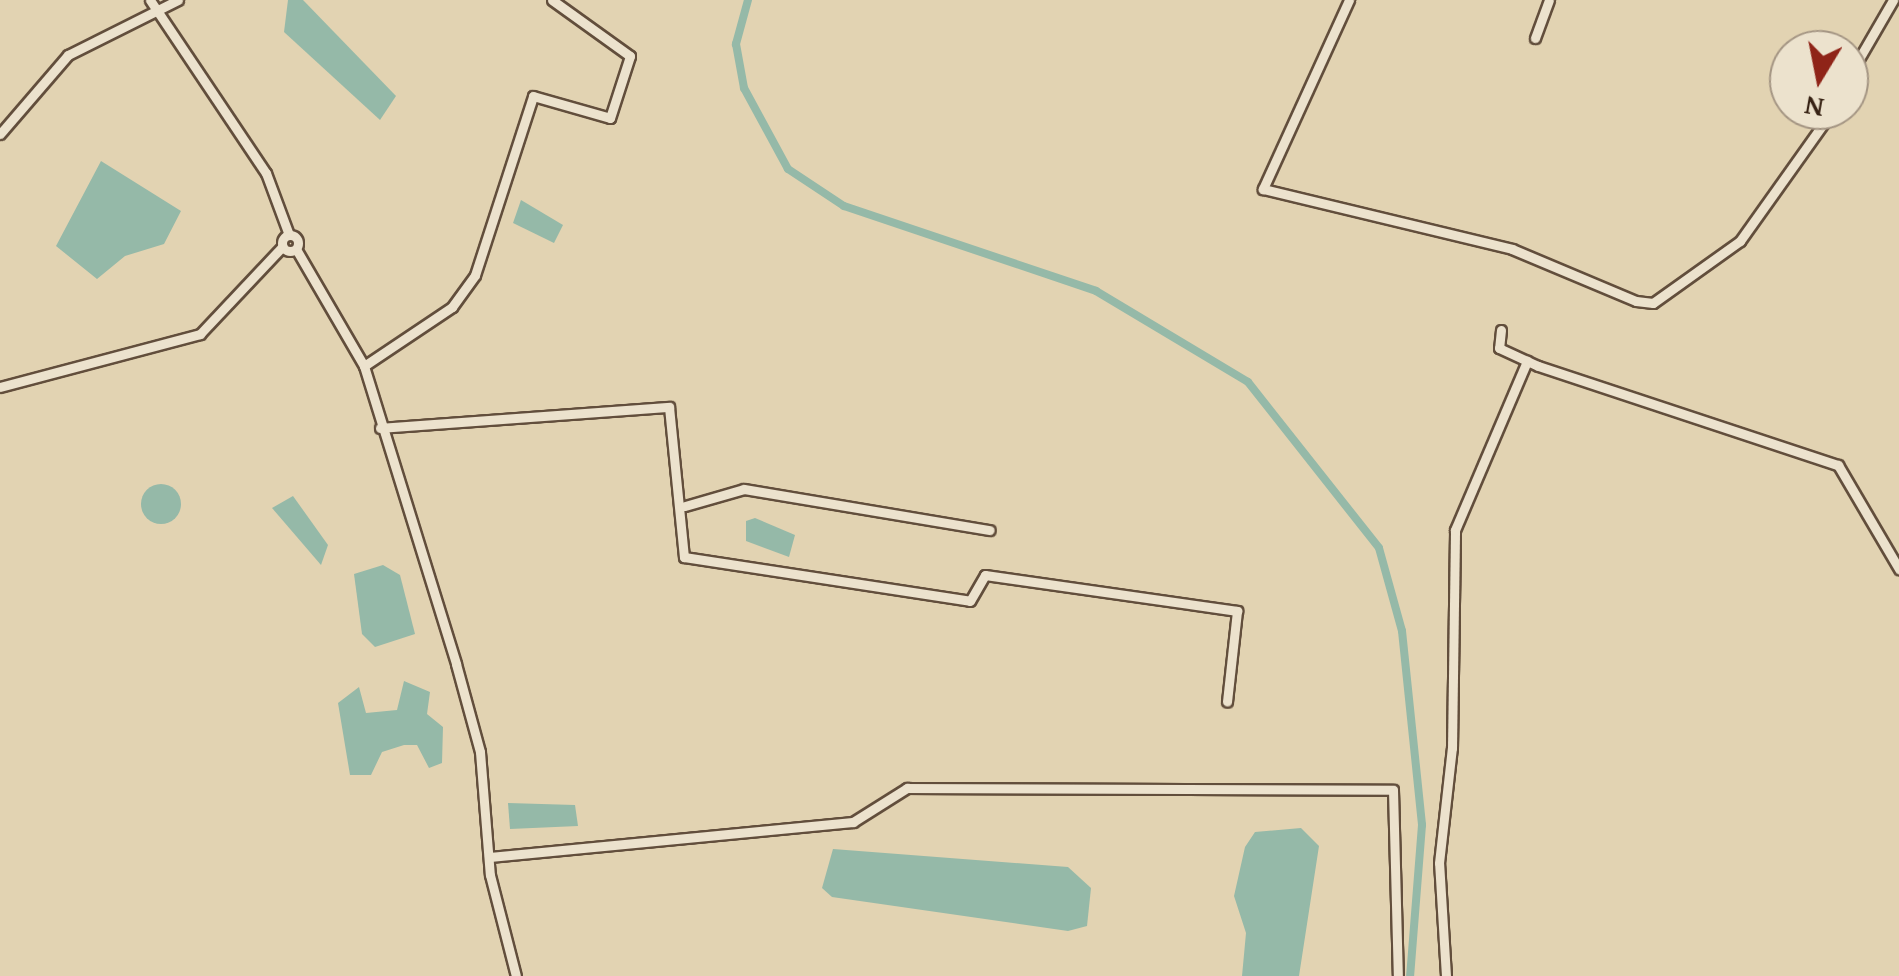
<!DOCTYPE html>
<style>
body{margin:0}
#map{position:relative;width:1899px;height:976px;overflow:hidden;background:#e2d3b2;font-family:"Gentium Book Plus",serif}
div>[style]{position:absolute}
.water>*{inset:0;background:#95b9a8}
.round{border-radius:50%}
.canal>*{height:8px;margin:-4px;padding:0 4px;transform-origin:4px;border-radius:4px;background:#95b9a8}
.roads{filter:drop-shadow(2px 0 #624e3c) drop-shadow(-2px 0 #624e3c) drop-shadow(0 2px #624e3c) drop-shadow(0 -2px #624e3c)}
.street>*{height:9px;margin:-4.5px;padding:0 4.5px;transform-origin:4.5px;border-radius:4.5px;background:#ece2cd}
.street>.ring{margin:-4.5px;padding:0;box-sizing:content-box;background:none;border:9px solid #ece2cd;border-radius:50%}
span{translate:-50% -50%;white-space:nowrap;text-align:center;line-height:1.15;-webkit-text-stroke:9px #ece2cd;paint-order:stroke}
.north{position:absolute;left:1769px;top:30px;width:100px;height:100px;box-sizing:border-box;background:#ece2cd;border:2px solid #a49583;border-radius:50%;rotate:190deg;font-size:28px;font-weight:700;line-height:40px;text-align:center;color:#372214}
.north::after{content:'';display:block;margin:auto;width:35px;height:45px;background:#8f2418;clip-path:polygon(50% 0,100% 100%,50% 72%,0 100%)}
</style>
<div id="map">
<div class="water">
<div style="clip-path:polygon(288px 0,303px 0,396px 96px,380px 120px,284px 32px)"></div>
<div style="clip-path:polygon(101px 161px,181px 211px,164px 244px,125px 256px,97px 279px,56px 246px)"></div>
<div style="clip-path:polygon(521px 200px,563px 225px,554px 243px,513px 223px)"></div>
<div class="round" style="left:141px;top:484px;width:40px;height:40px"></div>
<div style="clip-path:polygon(293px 496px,328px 545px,321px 565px,272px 508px)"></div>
<div style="clip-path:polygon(755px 518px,795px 535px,789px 557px,746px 541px,746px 521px)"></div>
<div style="clip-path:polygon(383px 565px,400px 575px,415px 634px,375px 647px,362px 634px,354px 574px)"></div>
<div style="clip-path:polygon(404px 681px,430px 692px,427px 714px,443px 727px,442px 763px,429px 768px,417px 745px,404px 745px,382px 752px,371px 775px,350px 775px,338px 703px,359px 687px,366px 713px,397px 710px)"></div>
<div style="clip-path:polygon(508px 803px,575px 805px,578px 826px,510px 829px)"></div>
<div style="clip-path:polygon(1301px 828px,1319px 846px,1299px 976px,1242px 976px,1246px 933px,1234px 896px,1245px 847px,1255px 832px)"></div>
<div style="clip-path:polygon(833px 849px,1068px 867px,1091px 888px,1087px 926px,1068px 931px,832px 897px,822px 888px)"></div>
</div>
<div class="canal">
<div style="left:748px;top:0;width:46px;rotate:105.3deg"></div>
<div style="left:736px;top:44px;width:45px;rotate:79.7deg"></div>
<div style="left:744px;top:88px;width:92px;rotate:61.5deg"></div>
<div style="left:788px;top:169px;width:67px;rotate:33.5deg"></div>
<div style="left:844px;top:206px;width:266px;rotate:18.6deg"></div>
<div style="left:1096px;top:291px;width:177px;rotate:30.9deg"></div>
<div style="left:1248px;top:382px;width:211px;rotate:51.7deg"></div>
<div style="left:1379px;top:548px;width:86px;rotate:74.5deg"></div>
<div style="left:1402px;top:631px;width:195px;rotate:84.1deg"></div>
<div style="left:1422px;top:825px;width:151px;rotate:94.5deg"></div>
</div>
<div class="roads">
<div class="street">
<div style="left:150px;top:0;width:208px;rotate:56.2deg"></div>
<div style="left:266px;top:173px;width:66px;rotate:69.6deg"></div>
<div style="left:1349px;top:0;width:208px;rotate:114.5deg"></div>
<div style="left:1263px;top:189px;width:256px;rotate:13.5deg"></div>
<div style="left:1512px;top:249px;width:134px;rotate:22.8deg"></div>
<div style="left:1636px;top:301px;width:17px;rotate:7deg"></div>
<div style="left:1653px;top:303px;width:107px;rotate:-35.5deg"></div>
<div style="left:1740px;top:241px;width:161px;rotate:-54.6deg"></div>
<div style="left:1535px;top:38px;width:40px;rotate:-69.8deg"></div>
<div style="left:1849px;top:76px;width:88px;rotate:-59.9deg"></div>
<div style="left:0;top:134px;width:104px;rotate:-49.3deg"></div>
<div style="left:68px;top:55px;width:123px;rotate:-26.6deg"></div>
<div class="ring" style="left:282px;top:235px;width:7px;height:7px"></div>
<div style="left:296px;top:249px;width:135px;rotate:59.8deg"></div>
<div style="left:364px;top:366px;width:312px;rotate:72.8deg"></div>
<div style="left:456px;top:664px;width:91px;rotate:74.7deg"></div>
<div style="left:480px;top:752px;width:123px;rotate:85.4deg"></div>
<div style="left:490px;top:875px;width:104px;rotate:75.6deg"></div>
<div style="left:1501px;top:330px;width:18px;rotate:96deg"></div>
<div style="left:1499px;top:348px;width:43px;rotate:24.8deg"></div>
<div style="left:1538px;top:366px;width:316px;rotate:18.3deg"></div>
<div style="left:1838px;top:465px;width:121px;rotate:59.6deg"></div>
<div style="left:364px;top:366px;width:106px;rotate:-33.8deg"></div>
<div style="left:452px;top:307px;width:39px;rotate:-54deg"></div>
<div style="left:475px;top:275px;width:188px;rotate:-72deg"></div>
<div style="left:533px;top:96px;width:80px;rotate:15.9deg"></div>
<div style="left:610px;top:118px;width:65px;rotate:-72.1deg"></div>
<div style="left:630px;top:56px;width:96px;rotate:-144.3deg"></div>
<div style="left:0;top:387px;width:207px;rotate:-14.8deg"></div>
<div style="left:200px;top:334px;width:120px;rotate:-46.7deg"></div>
<div style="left:380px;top:428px;width:290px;rotate:-4.2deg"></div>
<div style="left:669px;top:407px;width:151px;rotate:84.3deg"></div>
<div style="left:684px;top:557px;width:289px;rotate:8.7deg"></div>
<div style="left:970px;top:601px;width:30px;rotate:-60deg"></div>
<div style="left:985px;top:575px;width:255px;rotate:8.1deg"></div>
<div style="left:1237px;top:611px;width:91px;rotate:96.3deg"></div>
<div style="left:685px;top:506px;width:61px;rotate:-16.1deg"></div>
<div style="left:744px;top:489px;width:249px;rotate:9.5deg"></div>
<div style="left:489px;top:857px;width:366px;rotate:-5.5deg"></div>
<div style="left:853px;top:822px;width:64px;rotate:-32.2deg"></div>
<div style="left:907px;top:788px;width:486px;rotate:0.2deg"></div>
<div style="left:1393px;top:790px;width:186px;rotate:88.5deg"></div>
<div style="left:1446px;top:976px;width:113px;rotate:-93.5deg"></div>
<div style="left:1439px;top:863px;width:116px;rotate:-83.6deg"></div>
<div style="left:1452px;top:748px;width:218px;rotate:-89.2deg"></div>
<div style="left:1455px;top:530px;width:184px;rotate:-66.9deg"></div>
</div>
</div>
<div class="north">N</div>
</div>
